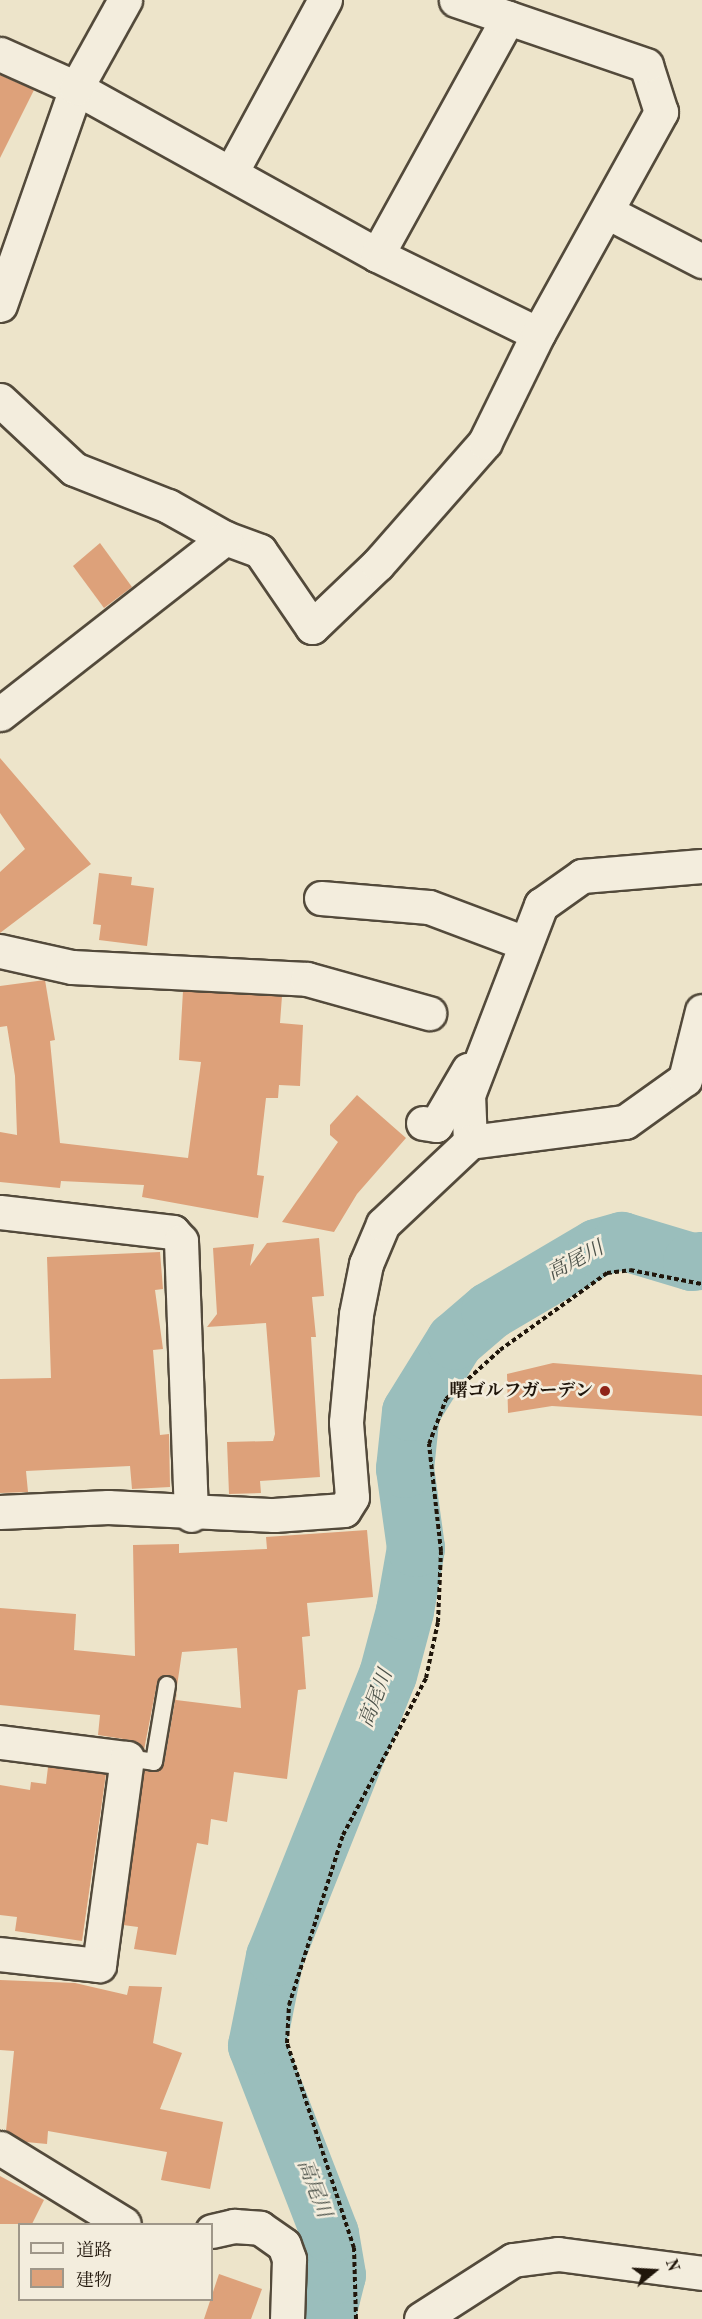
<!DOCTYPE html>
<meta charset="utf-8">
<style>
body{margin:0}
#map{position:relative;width:702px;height:2319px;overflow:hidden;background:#ede4ca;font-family:"Old Standard TT","Noto Serif JP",serif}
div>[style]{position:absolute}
.river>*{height:58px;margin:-29px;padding:0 29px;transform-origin:29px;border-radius:29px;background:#9abebc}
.building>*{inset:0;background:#dda17a}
.path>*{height:4px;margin-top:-2px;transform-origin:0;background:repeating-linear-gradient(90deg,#20160b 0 4.5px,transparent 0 7.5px)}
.roads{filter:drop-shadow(2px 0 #534a3b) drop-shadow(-2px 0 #534a3b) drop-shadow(0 2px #534a3b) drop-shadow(0 -2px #534a3b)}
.service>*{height:16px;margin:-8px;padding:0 8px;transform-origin:8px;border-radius:8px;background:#f3eddd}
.minor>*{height:33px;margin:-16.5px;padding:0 16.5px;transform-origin:16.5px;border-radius:16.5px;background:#f3eddd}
.dots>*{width:16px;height:16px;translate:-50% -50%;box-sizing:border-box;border:3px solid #f3eddd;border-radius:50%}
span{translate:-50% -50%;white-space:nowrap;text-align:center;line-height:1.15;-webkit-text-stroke:5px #f3eddd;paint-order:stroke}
.poi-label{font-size:18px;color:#20160b;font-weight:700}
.right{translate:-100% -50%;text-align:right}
.water-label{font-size:20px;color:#4b5149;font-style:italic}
.legend{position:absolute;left:18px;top:2223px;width:195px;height:78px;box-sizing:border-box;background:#f3eddd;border:2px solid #9f9789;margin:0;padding:8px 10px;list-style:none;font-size:18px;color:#20160b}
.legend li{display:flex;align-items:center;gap:12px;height:30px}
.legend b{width:30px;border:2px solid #9f9789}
.north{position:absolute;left:624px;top:2241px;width:60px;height:60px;-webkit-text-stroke:4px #f3eddd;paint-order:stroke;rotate:72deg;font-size:16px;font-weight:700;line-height:24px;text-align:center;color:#20160b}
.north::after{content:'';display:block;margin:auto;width:21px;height:27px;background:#20160b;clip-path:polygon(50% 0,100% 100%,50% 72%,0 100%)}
</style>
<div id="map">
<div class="river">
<div style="left:326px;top:2319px;width:45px;rotate:-76deg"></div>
<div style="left:337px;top:2275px;width:42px;rotate:-99.7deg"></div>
<div style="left:330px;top:2234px;width:202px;rotate:-111.2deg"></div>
<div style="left:257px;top:2046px;width:91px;rotate:-78.6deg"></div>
<div style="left:275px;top:1957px;width:304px;rotate:-68.2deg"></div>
<div style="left:388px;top:1675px;width:66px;rotate:-75.1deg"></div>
<div style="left:405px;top:1611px;width:64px;rotate:-80.1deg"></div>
<div style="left:416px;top:1548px;width:80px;rotate:-97.9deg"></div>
<div style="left:405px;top:1469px;width:57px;rotate:-84deg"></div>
<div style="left:411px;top:1412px;width:84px;rotate:-58.2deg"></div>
<div style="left:455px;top:1341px;width:46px;rotate:-40.6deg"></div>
<div style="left:490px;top:1311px;width:124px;rotate:-30.5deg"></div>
<div style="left:597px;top:1248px;width:26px;rotate:-16deg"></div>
<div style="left:622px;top:1241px;width:73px;rotate:16.7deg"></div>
<div style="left:692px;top:1262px;width:10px;rotate:-6deg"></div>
</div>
<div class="building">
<div style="clip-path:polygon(0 75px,34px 90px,0 158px)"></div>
<div style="clip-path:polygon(100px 543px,132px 587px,104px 608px,73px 566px)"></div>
<div style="clip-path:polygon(0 758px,91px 864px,0 933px,0 872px,25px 849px,0 813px)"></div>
<div style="clip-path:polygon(99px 873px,132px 877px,131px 885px,154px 888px,147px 946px,99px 940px,101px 925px,93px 924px)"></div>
<div style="clip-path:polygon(45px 980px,55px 1040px,50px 1041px,60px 1143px,188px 1158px,201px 1062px,179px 1060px,183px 991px,282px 996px,280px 1023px,303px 1025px,300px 1086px,279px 1085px,278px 1098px,266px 1098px,257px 1175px,264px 1176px,258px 1218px,142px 1197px,144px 1185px,61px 1181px,60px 1188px,0 1182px,0 1132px,17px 1135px,15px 1076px,7px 1026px,0 1027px,0 986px)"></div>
<div style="clip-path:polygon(357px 1095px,406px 1138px,357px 1194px,334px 1232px,282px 1222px,338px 1142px,330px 1135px,330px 1125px)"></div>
<div style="clip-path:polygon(319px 1238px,324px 1296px,312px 1297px,316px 1337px,311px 1337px,320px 1477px,260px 1481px,261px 1493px,229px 1494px,227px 1442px,273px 1441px,275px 1434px,266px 1323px,207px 1327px,217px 1314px,213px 1248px,254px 1244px,250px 1266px,267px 1243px)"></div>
<div style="clip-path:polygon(160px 1252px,163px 1289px,155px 1290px,163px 1349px,153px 1350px,160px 1435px,169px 1434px,170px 1487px,132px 1489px,130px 1466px,26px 1471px,28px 1492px,0 1493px,0 1379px,51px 1378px,47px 1257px)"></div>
<div style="clip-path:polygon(553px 1363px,702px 1375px,702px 1416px,552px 1406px,508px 1413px,507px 1374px)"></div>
<div style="clip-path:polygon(367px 1530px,373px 1597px,307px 1603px,310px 1636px,302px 1637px,306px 1689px,298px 1690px,287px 1779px,234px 1772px,227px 1822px,211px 1819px,208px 1845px,197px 1843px,176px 1955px,134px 1949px,138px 1927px,123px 1925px,144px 1771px,157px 1772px,164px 1764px,177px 1689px,176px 1700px,241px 1708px,237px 1648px,182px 1652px,177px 1686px,168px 1675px,157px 1683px,144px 1750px,130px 1740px,98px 1735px,100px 1715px,0 1705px,0 1608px,76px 1614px,74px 1650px,135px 1656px,133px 1545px,179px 1544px,179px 1553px,267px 1549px,266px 1537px)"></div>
<div style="clip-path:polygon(48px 1767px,106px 1774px,82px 1941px,15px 1931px,17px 1917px,0 1915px,0 1785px,30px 1790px,31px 1782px,46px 1784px)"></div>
<div style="clip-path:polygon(0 1980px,75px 1983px,127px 1995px,129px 1986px,162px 1987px,153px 2043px,182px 2053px,160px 2109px,223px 2122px,210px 2189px,161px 2180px,167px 2152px,48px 2131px,47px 2144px,26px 2142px,6px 2131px,14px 2051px,0 2050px)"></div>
<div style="clip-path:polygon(0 2176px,44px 2200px,32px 2224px,0 2224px)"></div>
<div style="clip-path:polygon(219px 2274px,262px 2289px,251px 2319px,204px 2319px)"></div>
</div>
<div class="path">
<div style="left:356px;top:2319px;width:71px;rotate:-91.6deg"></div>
<div style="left:354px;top:2248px;width:216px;rotate:-108.1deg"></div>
<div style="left:287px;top:2043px;width:38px;rotate:-87deg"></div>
<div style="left:289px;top:2005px;width:178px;rotate:-72.4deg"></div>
<div style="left:343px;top:1835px;width:178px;rotate:-62.1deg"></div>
<div style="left:426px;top:1678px;width:57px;rotate:-77.9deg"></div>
<div style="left:438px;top:1622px;width:71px;rotate:-87.6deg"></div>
<div style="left:441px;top:1551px;width:108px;rotate:-96.4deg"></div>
<div style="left:429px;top:1444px;width:48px;rotate:-69.3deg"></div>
<div style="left:446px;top:1399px;width:73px;rotate:-42.2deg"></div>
<div style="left:500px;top:1350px;width:132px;rotate:-35.7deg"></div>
<div style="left:607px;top:1273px;width:23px;rotate:-7deg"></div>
<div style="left:630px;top:1270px;width:73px;rotate:11deg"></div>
</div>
<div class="roads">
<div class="service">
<div style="left:127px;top:1758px;width:27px;rotate:8deg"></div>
<div style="left:154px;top:1762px;width:78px;rotate:-80.4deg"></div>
</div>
<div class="minor">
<div style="left:0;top:54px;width:83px;rotate:24.1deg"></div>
<div style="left:76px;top:88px;width:344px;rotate:29deg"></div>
<div style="left:377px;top:255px;width:179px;rotate:26.1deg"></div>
<div style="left:232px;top:171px;width:195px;rotate:-61.5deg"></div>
<div style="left:607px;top:212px;width:107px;rotate:27.3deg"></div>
<div style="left:377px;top:255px;width:271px;rotate:-61.1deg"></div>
<div style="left:0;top:305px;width:230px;rotate:-70.7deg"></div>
<div style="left:76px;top:88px;width:101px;rotate:-60.9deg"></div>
<div style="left:0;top:400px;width:101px;rotate:43deg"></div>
<div style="left:74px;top:469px;width:101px;rotate:21.5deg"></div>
<div style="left:168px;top:506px;width:65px;rotate:29.3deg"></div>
<div style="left:225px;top:538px;width:37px;rotate:20deg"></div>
<div style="left:260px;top:551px;width:92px;rotate:55.6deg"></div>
<div style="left:312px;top:627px;width:91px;rotate:-43.7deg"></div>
<div style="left:378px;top:564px;width:162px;rotate:-48.7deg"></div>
<div style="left:485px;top:442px;width:120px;rotate:-63.9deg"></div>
<div style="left:538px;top:334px;width:254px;rotate:-61deg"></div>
<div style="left:661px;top:112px;width:49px;rotate:-107.7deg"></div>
<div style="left:646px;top:65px;width:201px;rotate:-161.1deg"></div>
<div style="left:0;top:714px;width:286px;rotate:-38deg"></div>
<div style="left:321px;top:898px;width:108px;rotate:4.8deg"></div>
<div style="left:429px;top:907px;width:103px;rotate:20.6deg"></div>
<div style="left:0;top:951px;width:74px;rotate:12.5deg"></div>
<div style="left:72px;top:967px;width:235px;rotate:2.9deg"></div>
<div style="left:307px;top:979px;width:127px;rotate:15.6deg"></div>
<div style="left:423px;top:1123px;width:13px;rotate:9deg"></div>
<div style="left:436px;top:1125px;width:64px;rotate:-59.8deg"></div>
<div style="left:470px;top:1142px;width:47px;rotate:-92.4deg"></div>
<div style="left:468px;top:1095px;width:204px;rotate:-69deg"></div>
<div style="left:541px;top:905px;width:50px;rotate:-35.3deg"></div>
<div style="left:582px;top:876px;width:120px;rotate:-4.8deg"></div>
<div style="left:0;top:1212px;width:174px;rotate:6.6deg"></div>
<div style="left:173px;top:1232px;width:12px;rotate:48deg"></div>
<div style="left:181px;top:1241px;width:274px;rotate:87.9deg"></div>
<div style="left:0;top:1512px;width:108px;rotate:-2.7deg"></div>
<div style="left:108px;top:1507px;width:166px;rotate:2.8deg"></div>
<div style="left:274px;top:1515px;width:70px;rotate:-4.1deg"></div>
<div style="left:344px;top:1510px;width:15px;rotate:-58deg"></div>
<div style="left:352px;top:1497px;width:75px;rotate:-94.6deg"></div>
<div style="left:346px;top:1422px;width:108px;rotate:-84.7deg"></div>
<div style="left:356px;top:1314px;width:51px;rotate:-78.7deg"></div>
<div style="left:366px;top:1264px;width:43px;rotate:-67deg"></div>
<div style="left:383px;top:1224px;width:120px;rotate:-43.3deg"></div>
<div style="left:470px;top:1142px;width:156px;rotate:-7.4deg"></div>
<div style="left:625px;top:1122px;width:74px;rotate:-35.6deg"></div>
<div style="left:685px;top:1079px;width:70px;rotate:-76deg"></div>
<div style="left:0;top:1742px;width:128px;rotate:7.2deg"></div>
<div style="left:127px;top:1758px;width:209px;rotate:97.7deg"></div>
<div style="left:99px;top:1965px;width:100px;rotate:-173.7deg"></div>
<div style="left:0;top:2148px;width:145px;rotate:31.5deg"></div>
<div style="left:212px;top:2231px;width:23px;rotate:-13deg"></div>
<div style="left:234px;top:2226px;width:26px;rotate:4deg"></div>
<div style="left:260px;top:2228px;width:29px;rotate:35deg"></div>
<div style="left:284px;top:2245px;width:15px;rotate:70deg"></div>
<div style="left:289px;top:2259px;width:60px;rotate:91.9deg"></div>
<div style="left:421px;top:2319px;width:109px;rotate:-32.7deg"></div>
<div style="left:513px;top:2260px;width:45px;rotate:-7.6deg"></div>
<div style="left:558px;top:2254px;width:145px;rotate:7.5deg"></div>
</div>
</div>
<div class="dots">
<div style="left:605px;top:1391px;background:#8f2418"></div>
</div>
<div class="poi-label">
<span class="right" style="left:593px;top:1391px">曙ゴルフガーデン</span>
</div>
<div class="water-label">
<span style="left:576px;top:1262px;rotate:-28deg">高尾川</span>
<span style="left:377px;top:1699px;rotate:-69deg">高尾川</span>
<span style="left:313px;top:2189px;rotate:69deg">高尾川</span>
</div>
<ul class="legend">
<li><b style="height:8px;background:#f3eddd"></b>道路</li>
<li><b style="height:16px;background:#dda17a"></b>建物</li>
</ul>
<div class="north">N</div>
</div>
